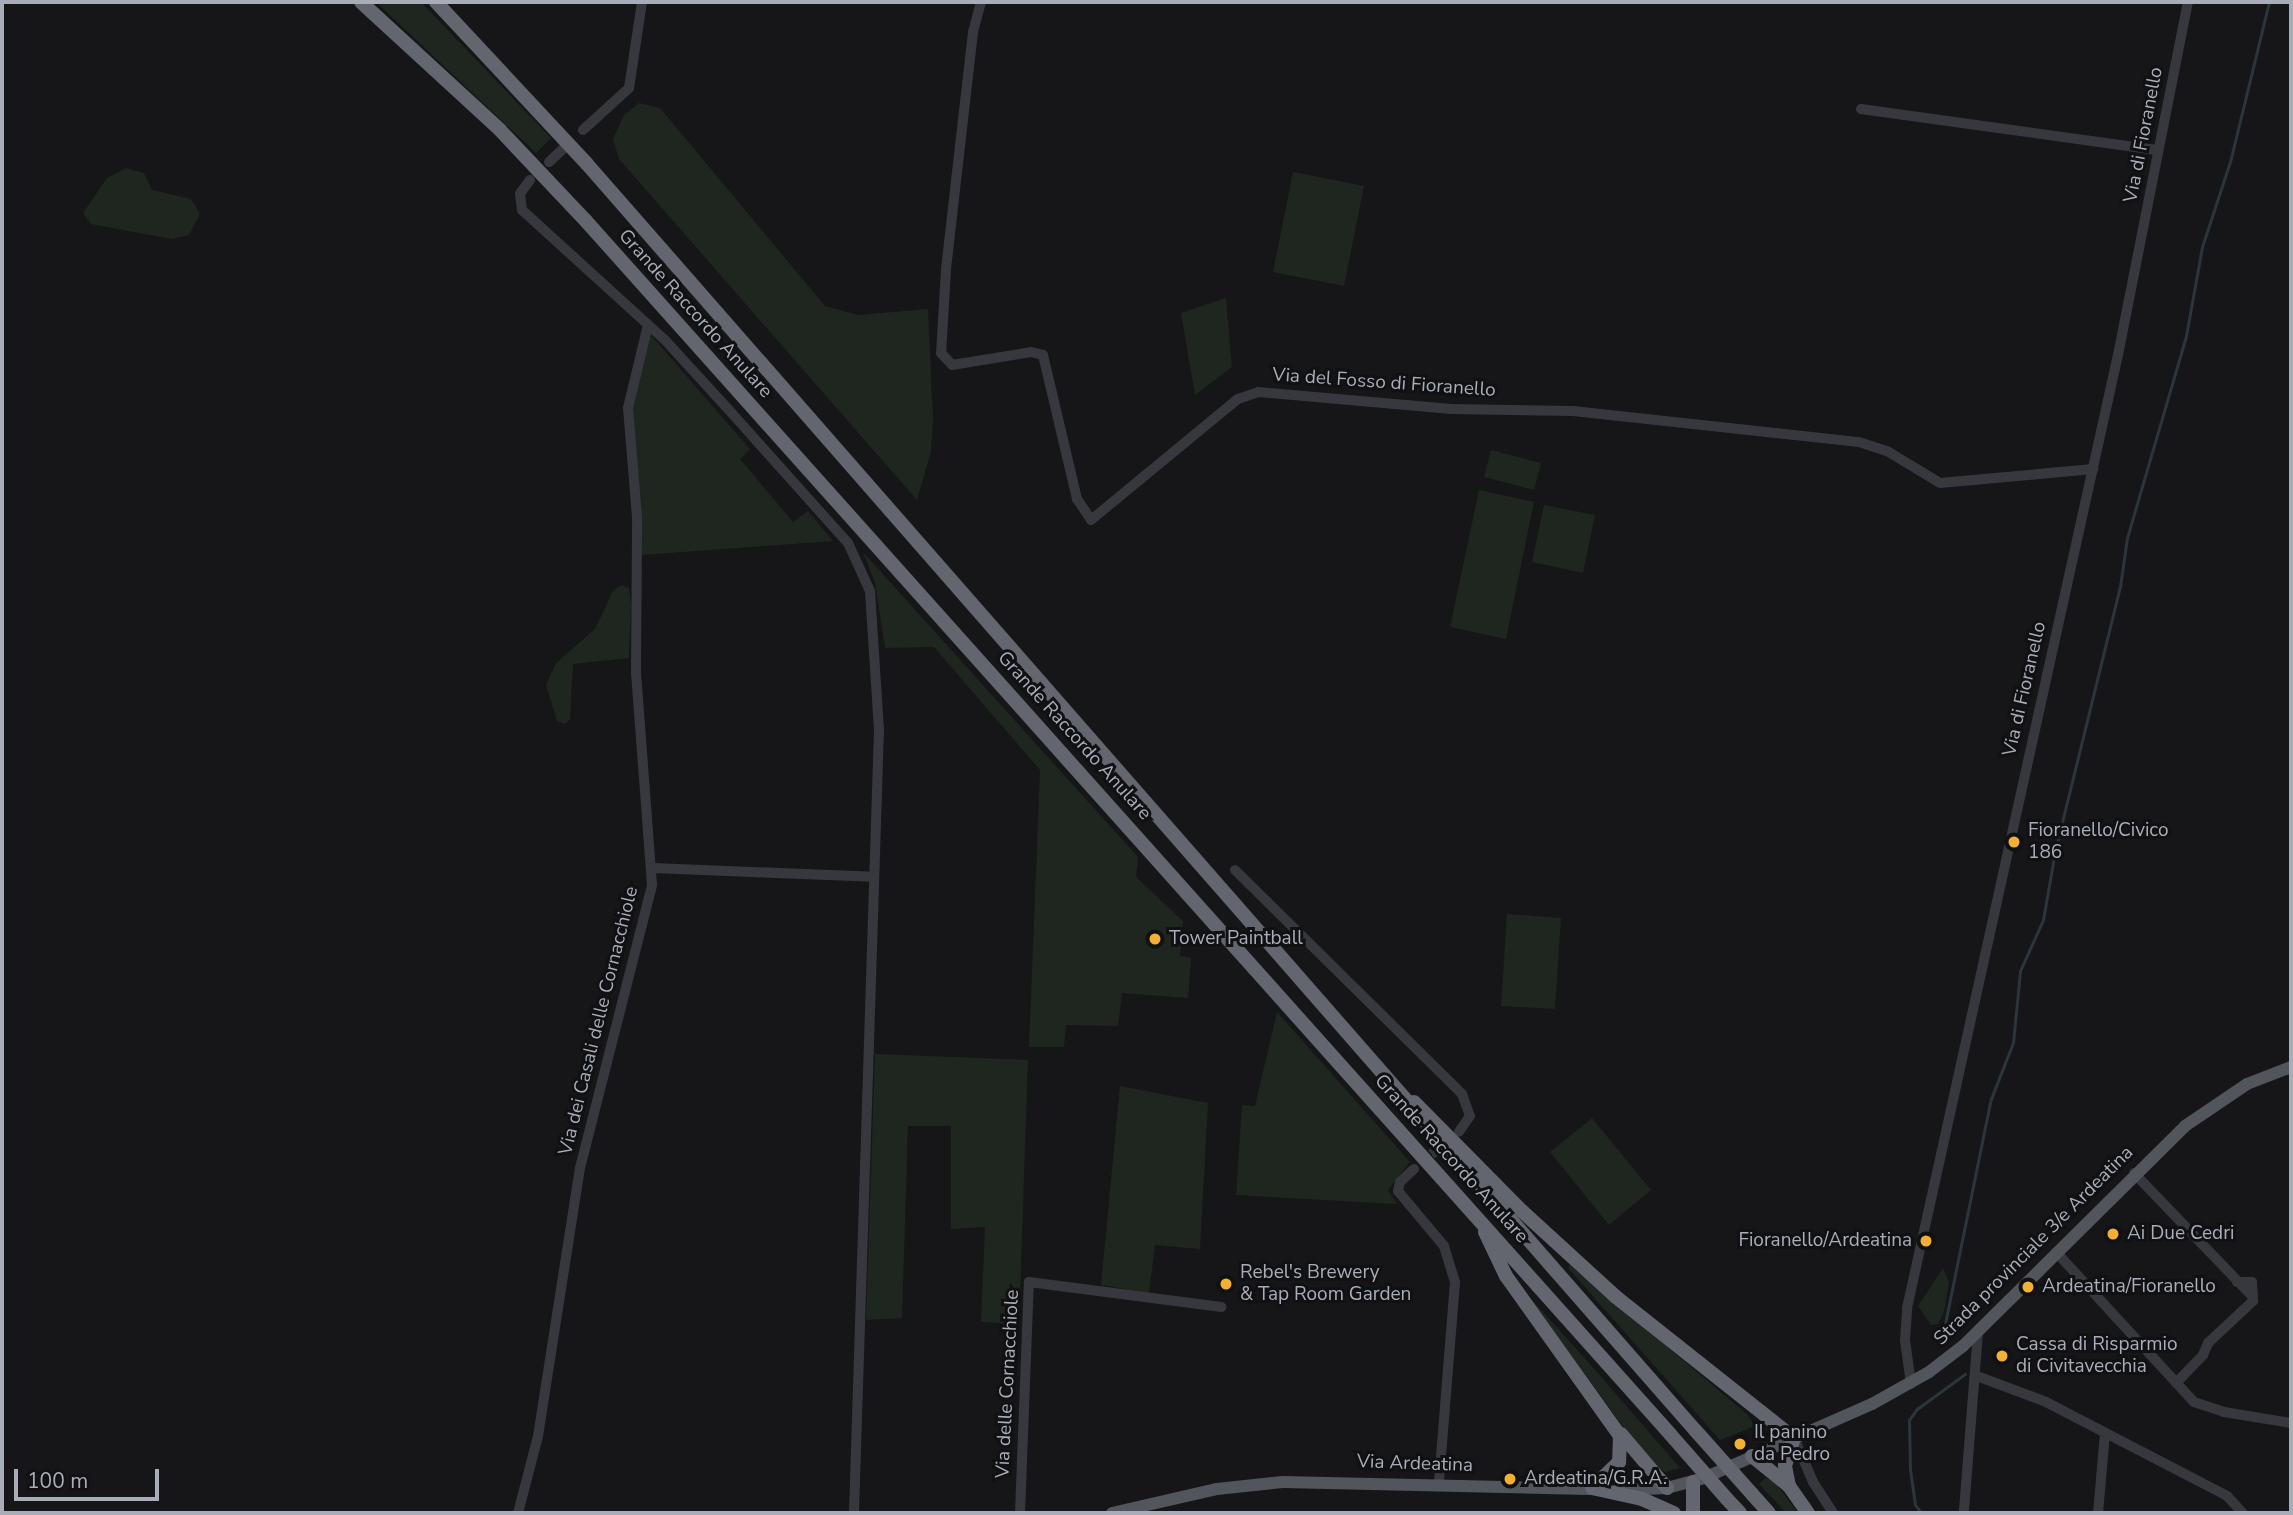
<!DOCTYPE html>
<style>
body{margin:0}
#map{position:relative;width:2293px;height:1515px;overflow:hidden;background:#161618;font-family:"Nunito Sans",sans-serif}
div>[style]{position:absolute}
.green>*{inset:0;background:#1e261f}
.stream>*{height:2.5px;margin:-1.25px;padding:0 1.25px;transform-origin:1.25px;border-radius:1.25px;background:#2c353c}
.minor-tunnel>*{height:10px;margin-top:-5px;transform-origin:0;background:repeating-linear-gradient(90deg,#333438 0 10px,transparent 0 15px)}
.minor>*{height:10px;margin:-5px;padding:0 5px;transform-origin:5px;border-radius:5px;background:#37383d}
.major>*{height:12px;margin:-6px;padding:0 6px;transform-origin:6px;border-radius:6px;background:#53555c}
.highway>*{height:14px;margin:-7px;padding:0 7px;transform-origin:7px;border-radius:7px;background:#63666e}
.highway-bridge>*{height:14px;margin:-7px;padding:0 7px;transform-origin:7px;border-radius:7px;background:#63666e}
.dots>*{width:19px;height:19px;translate:-50% -50%;box-sizing:border-box;border:4px solid #111113;border-radius:50%}
span{translate:-50% -50%;white-space:nowrap;text-align:center;line-height:1.15;-webkit-text-stroke:6px #111113;paint-order:stroke}
.street-label{font-size:19px;color:#a8adb8}
.poi-label{font-size:19px;color:#a8adb8}
.left{translate:0 -50%;text-align:left}
.right{translate:-100% -50%;text-align:right}
.frame{position:absolute;inset:0;border:4px solid #a8adb8;pointer-events:none}
.scale{position:absolute;left:14px;top:1469px;width:145px;height:32px;box-sizing:border-box;border:4px solid #a8adb8;border-top:0;padding-left:9px;font-size:21px;line-height:24px;white-space:nowrap;color:#a8adb8;-webkit-text-stroke:5px #111113;paint-order:stroke}
</style>
<div id="map">
<div class="green">
<div style="clip-path:polygon(376px 2px,421px 2px,551px 138px,536px 153px)"></div>
<div style="clip-path:polygon(639px 103px,660px 108px,825px 306px,858px 315px,928px 309px,933px 420px,931px 452px,917px 500px,619px 159px,613px 139px,624px 115px)"></div>
<div style="clip-path:polygon(126px 168px,144px 173px,152px 190px,191px 199px,200px 214px,189px 235px,172px 239px,91px 224px,83px 213px,107px 178px)"></div>
<div style="clip-path:polygon(1293px 172px,1364px 186px,1344px 286px,1273px 272px)"></div>
<div style="clip-path:polygon(1226px 298px,1232px 367px,1195px 395px,1181px 313px)"></div>
<div style="clip-path:polygon(650px 334px,750px 449px,740px 459px,793px 522px,808px 511px,833px 541px,642px 555px,631px 405px)"></div>
<div style="clip-path:polygon(1491px 450px,1541px 463px,1534px 490px,1484px 477px)"></div>
<div style="clip-path:polygon(1479px 490px,1534px 502px,1506px 639px,1450px 627px)"></div>
<div style="clip-path:polygon(1544px 505px,1595px 515px,1583px 573px,1532px 562px)"></div>
<div style="clip-path:polygon(863px 552px,1138px 857px,1136px 877px,1183px 921px,1180px 956px,1191px 958px,1188px 998px,1122px 993px,1118px 1026px,1066px 1025px,1064px 1047px,1029px 1047px,1040px 770px,934px 647px,885px 648px,875px 583px)"></div>
<div style="clip-path:polygon(621px 585px,629px 588px,631px 605px,629px 658px,573px 664px,570px 719px,565px 724px,557px 721px,546px 685px,556px 663px,595px 629px,613px 591px)"></div>
<div style="clip-path:polygon(1507px 914px,1561px 918px,1555px 1009px,1501px 1006px)"></div>
<div style="clip-path:polygon(1277px 1012px,1410px 1162px,1388px 1190px,1397px 1204px,1236px 1195px,1242px 1105px,1255px 1106px)"></div>
<div style="clip-path:polygon(875px 1054px,1028px 1060px,1019px 1324px,981px 1322px,985px 1227px,951px 1229px,951px 1126px,908px 1126px,902px 1318px,866px 1320px)"></div>
<div style="clip-path:polygon(1120px 1086px,1208px 1103px,1200px 1249px,1155px 1245px,1149px 1293px,1101px 1285px)"></div>
<div style="clip-path:polygon(1592px 1118px,1651px 1190px,1609px 1225px,1550px 1152px)"></div>
<div style="clip-path:polygon(1570px 1265px,1747px 1414px,1755px 1426px,1720px 1440px,1568px 1268px)"></div>
<div style="clip-path:polygon(1943px 1268px,1949px 1282px,1944px 1312px,1938px 1324px,1931px 1325px,1918px 1306px)"></div>
<div style="clip-path:polygon(1526px 1293px,1597px 1372px,1680px 1468px,1666px 1472px,1651px 1465px)"></div>
<div style="clip-path:polygon(1765px 1478px,1774px 1481px,1798px 1513px,1786px 1513px,1759px 1484px)"></div>
</div>
<div class="stream">
<div style="left:1944px;top:1329px;width:235px;rotate:-78.5deg"></div>
<div style="left:1991px;top:1099px;width:60px;rotate:-68.6deg"></div>
<div style="left:2013px;top:1043px;width:72px;rotate:-84.4deg"></div>
<div style="left:2020px;top:971px;width:56px;rotate:-65.7deg"></div>
<div style="left:2043px;top:920px;width:70px;rotate:-80.1deg"></div>
<div style="left:2055px;top:851px;width:272px;rotate:-76.2deg"></div>
<div style="left:2120px;top:587px;width:49px;rotate:-81.9deg"></div>
<div style="left:2127px;top:538px;width:210px;rotate:-73.7deg"></div>
<div style="left:2186px;top:336px;width:90px;rotate:-79.8deg"></div>
<div style="left:2202px;top:247px;width:89px;rotate:-71.8deg"></div>
<div style="left:2230px;top:162px;width:165px;rotate:-76.3deg"></div>
<div style="left:1921px;top:1513px;width:10px;rotate:-127deg"></div>
<div style="left:1915px;top:1505px;width:36px;rotate:-98deg"></div>
<div style="left:1910px;top:1469px;width:49px;rotate:-91.2deg"></div>
<div style="left:1909px;top:1420px;width:14px;rotate:-54deg"></div>
<div style="left:1917px;top:1409px;width:59px;rotate:-36.1deg"></div>
</div>
<div class="minor-tunnel">
<div style="left:1420px;top:1164px;width:38px;rotate:-40deg"></div>
</div>
<div class="minor">
<div style="left:981px;top:2px;width:31px;rotate:105deg"></div>
<div style="left:973px;top:32px;width:240px;rotate:96.5deg"></div>
<div style="left:946px;top:270px;width:83px;rotate:93.4deg"></div>
<div style="left:941px;top:353px;width:16px;rotate:47deg"></div>
<div style="left:952px;top:365px;width:80px;rotate:-9.3deg"></div>
<div style="left:1031px;top:352px;width:12px;rotate:14deg"></div>
<div style="left:1043px;top:355px;width:148px;rotate:76.7deg"></div>
<div style="left:1077px;top:499px;width:25px;rotate:56deg"></div>
<div style="left:1091px;top:520px;width:190px;rotate:-39.5deg"></div>
<div style="left:1238px;top:399px;width:21px;rotate:-19deg"></div>
<div style="left:1258px;top:392px;width:194px;rotate:5deg"></div>
<div style="left:1451px;top:409px;width:122px;rotate:0.9deg"></div>
<div style="left:1573px;top:411px;width:288px;rotate:6.2deg"></div>
<div style="left:1859px;top:442px;width:29px;rotate:18deg"></div>
<div style="left:1887px;top:451px;width:62px;rotate:31.1deg"></div>
<div style="left:1940px;top:483px;width:154px;rotate:-5.2deg"></div>
<div style="left:1861px;top:109px;width:300px;rotate:7.9deg"></div>
<div style="left:583px;top:130px;width:62px;rotate:-42.4deg"></div>
<div style="left:629px;top:88px;width:87px;rotate:-81.4deg"></div>
<div style="left:549px;top:162px;width:22px;rotate:-43deg"></div>
<div style="left:530px;top:180px;width:17px;rotate:126deg"></div>
<div style="left:520px;top:194px;width:16px;rotate:83deg"></div>
<div style="left:522px;top:210px;width:193px;rotate:42.3deg"></div>
<div style="left:665px;top:340px;width:95px;rotate:47.6deg"></div>
<div style="left:729px;top:410px;width:178px;rotate:48.2deg"></div>
<div style="left:848px;top:543px;width:53px;rotate:65.4deg"></div>
<div style="left:870px;top:591px;width:138px;rotate:86.3deg"></div>
<div style="left:879px;top:729px;width:784px;rotate:91.83deg"></div>
<div style="left:653px;top:868px;width:221px;rotate:2.3deg"></div>
<div style="left:1235px;top:870px;width:319px;rotate:44.6deg"></div>
<div style="left:1462px;top:1094px;width:23px;rotate:70deg"></div>
<div style="left:1470px;top:1116px;width:19px;rotate:125deg"></div>
<div style="left:1414px;top:1169px;width:19px;rotate:137deg"></div>
<div style="left:1400px;top:1182px;width:9px;rotate:103deg"></div>
<div style="left:1398px;top:1191px;width:72px;rotate:50.1deg"></div>
<div style="left:1444px;top:1246px;width:38px;rotate:73deg"></div>
<div style="left:1455px;top:1282px;width:202px;rotate:94.6deg"></div>
<div style="left:2134px;top:1173px;width:172px;rotate:46.2deg"></div>
<div style="left:2056px;top:1252px;width:204px;rotate:47.4deg"></div>
<div style="left:2194px;top:1402px;width:32px;rotate:18deg"></div>
<div style="left:2224px;top:1412px;width:68px;rotate:9.3deg"></div>
<div style="left:1977px;top:1376px;width:74px;rotate:20.6deg"></div>
<div style="left:2046px;top:1402px;width:204px;rotate:27.4deg"></div>
<div style="left:2227px;top:1496px;width:23px;rotate:47deg"></div>
<div style="left:2176px;top:1383px;width:39px;rotate:-46deg"></div>
<div style="left:2203px;top:1355px;width:13px;rotate:-67deg"></div>
<div style="left:2208px;top:1343px;width:62px;rotate:-43deg"></div>
<div style="left:2253px;top:1301px;width:19px;rotate:-93deg"></div>
<div style="left:2252px;top:1282px;width:15px;rotate:180deg"></div>
<div style="left:1911px;top:1384px;width:44px;rotate:-97.8deg"></div>
<div style="left:1905px;top:1340px;width:32px;rotate:-86deg"></div>
<div style="left:1907px;top:1308px;width:976px;rotate:-77.52deg"></div>
<div style="left:2118px;top:355px;width:360px;rotate:-78.8deg"></div>
<div style="left:1794px;top:1438px;width:48px;rotate:66.6deg"></div>
<div style="left:1813px;top:1482px;width:37px;rotate:57deg"></div>
<div style="left:1964px;top:1510px;width:179px;rotate:-85.5deg"></div>
<div style="left:518px;top:1513px;width:80px;rotate:-75.4deg"></div>
<div style="left:538px;top:1436px;width:271px;rotate:-81.1deg"></div>
<div style="left:580px;top:1168px;width:292px;rotate:-75.7deg"></div>
<div style="left:652px;top:885px;width:212px;rotate:-94.3deg"></div>
<div style="left:636px;top:674px;width:157px;rotate:-89.6deg"></div>
<div style="left:637px;top:517px;width:109px;rotate:-94.7deg"></div>
<div style="left:628px;top:408px;width:85px;rotate:-76.5deg"></div>
<div style="left:1020px;top:1513px;width:231px;rotate:-87.8deg"></div>
<div style="left:1029px;top:1282px;width:194px;rotate:7.4deg"></div>
<div style="left:2098px;top:1513px;width:80px;rotate:-85deg"></div>
</div>
<div class="major">
<div style="left:1618px;top:1490px;width:49px;rotate:-2.3deg"></div>
<div style="left:1667px;top:1488px;width:38px;rotate:-15deg"></div>
<div style="left:1704px;top:1478px;width:184px;rotate:-23.8deg"></div>
<div style="left:1872px;top:1404px;width:65px;rotate:-29.3deg"></div>
<div style="left:1929px;top:1372px;width:43px;rotate:-37.4deg"></div>
<div style="left:1963px;top:1346px;width:313px;rotate:-44.7deg"></div>
<div style="left:2185px;top:1126px;width:75px;rotate:-34.1deg"></div>
<div style="left:2247px;top:1084px;width:47px;rotate:-21.1deg"></div>
<div style="left:1112px;top:1513px;width:108px;rotate:-12.9deg"></div>
<div style="left:1217px;top:1489px;width:66px;rotate:-6.1deg"></div>
<div style="left:1283px;top:1482px;width:316px;rotate:1.3deg"></div>
</div>
<div class="highway">
<div style="left:361px;top:2px;width:189px;rotate:42.6deg"></div>
<div style="left:500px;top:130px;width:125px;rotate:46.6deg"></div>
<div style="left:586px;top:221px;width:1627px;rotate:48.21deg"></div>
<div style="left:436px;top:2px;width:221px;rotate:47deg"></div>
<div style="left:587px;top:164px;width:1682px;rotate:48.81deg"></div>
<div style="left:1414px;top:1102px;width:155px;rotate:45.3deg"></div>
<div style="left:1523px;top:1212px;width:126px;rotate:42.4deg"></div>
<div style="left:1616px;top:1297px;width:227px;rotate:38.4deg"></div>
<div style="left:1794px;top:1438px;width:29px;rotate:108deg"></div>
<div style="left:1785px;top:1466px;width:20px;rotate:79deg"></div>
<div style="left:1485px;top:1232px;width:49px;rotate:64.5deg"></div>
<div style="left:1506px;top:1276px;width:196px;rotate:54.5deg"></div>
<div style="left:1620px;top:1436px;width:26px;rotate:92deg"></div>
<div style="left:1619px;top:1462px;width:37px;rotate:136deg"></div>
<div style="left:1621px;top:1434px;width:71px;rotate:49.6deg"></div>
<div style="left:1752px;top:1456px;width:48px;rotate:39deg"></div>
<div style="left:1789px;top:1486px;width:33px;rotate:55deg"></div>
<div style="left:1693px;top:1482px;width:31px;rotate:90deg"></div>
<div style="left:1592px;top:1488px;width:51px;rotate:12.4deg"></div>
<div style="left:1642px;top:1499px;width:35px;rotate:24deg"></div>
<div style="left:1752px;top:1494px;width:25px;rotate:48deg"></div>
<div style="left:1727px;top:1499px;width:19px;rotate:47deg"></div>
</div>
<div class="highway-bridge">
<div style="left:1695px;top:1430px;width:86px;rotate:48.3deg"></div>
<div style="left:1670px;top:1434px;width:86px;rotate:48.8deg"></div>
</div>
<div class="dots">
<div style="left:2014px;top:842px;background:#f2b134"></div>
<div style="left:1155px;top:939px;background:#f2b134"></div>
<div style="left:2113px;top:1234px;background:#f2b134"></div>
<div style="left:1926px;top:1241px;background:#f2b134"></div>
<div style="left:1226px;top:1284px;background:#f2b134"></div>
<div style="left:2028px;top:1287px;background:#f2b134"></div>
<div style="left:2002px;top:1356px;background:#f2b134"></div>
<div style="left:1740px;top:1444px;background:#f2b134"></div>
<div style="left:1510px;top:1479px;background:#f2b134"></div>
</div>
<div class="street-label">
<span style="left:2144px;top:135px;rotate:-79deg">Via di Fioranello</span>
<span style="left:695px;top:314px;rotate:48deg">Grande Raccordo Anulare</span>
<span style="left:1384px;top:383px;rotate:4deg">Via del Fosso di Fioranello</span>
<span style="left:2025px;top:689px;rotate:-77deg">Via di Fioranello</span>
<span style="left:1074px;top:736px;rotate:48deg">Grande Raccordo Anulare</span>
<span style="left:599px;top:1021px;rotate:-76deg">Via dei Casali delle Cornacchiole</span>
<span style="left:1451px;top:1159px;rotate:48deg">Grande Raccordo Anulare</span>
<span style="left:2034px;top:1246px;rotate:-45deg">Strada provinciale 3/e Ardeatina</span>
<span style="left:1008px;top:1384px;rotate:-87deg">Via delle Cornacchiole</span>
<span style="left:1415px;top:1464px;rotate:2deg">Via Ardeatina</span>
</div>
<div class="poi-label">
<span class="left" style="left:2028px;top:842px">Fioranello/Civico<br>186</span>
<span class="left" style="left:1169px;top:939px">Tower Paintball</span>
<span class="left" style="left:2127px;top:1234px">Ai Due Cedri</span>
<span class="right" style="left:1912px;top:1241px">Fioranello/Ardeatina</span>
<span class="left" style="left:1240px;top:1284px">Rebel's Brewery<br>&amp; Tap Room Garden</span>
<span class="left" style="left:2042px;top:1287px">Ardeatina/Fioranello</span>
<span class="left" style="left:2016px;top:1356px">Cassa di Risparmio<br>di Civitavecchia</span>
<span class="left" style="left:1754px;top:1444px">Il panino<br>da Pedro</span>
<span class="left" style="left:1524px;top:1479px">Ardeatina/G.R.A.</span>
</div>
<div class="frame"></div>
<div class="scale">100 m</div>
</div>
